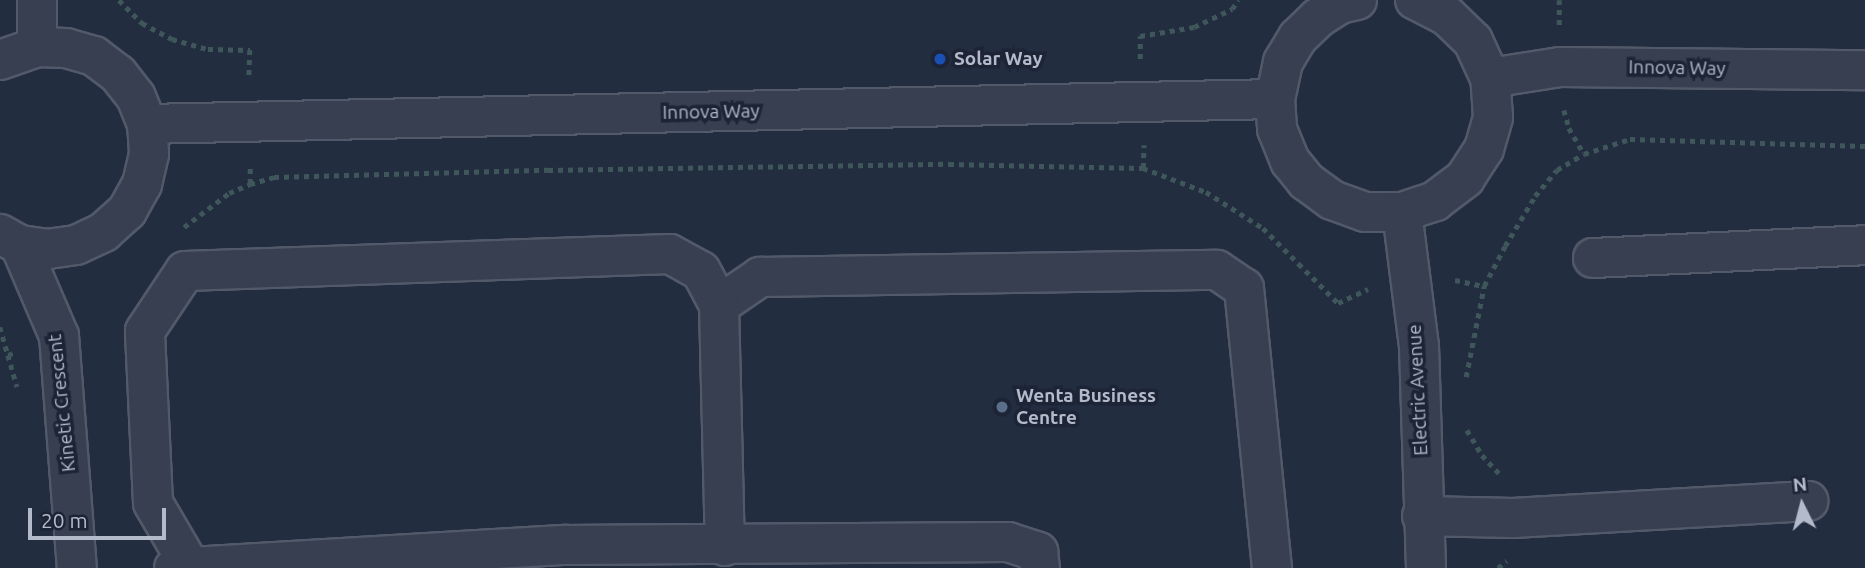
<!DOCTYPE html>
<style>
body{margin:0}
#map{position:relative;width:1865px;height:568px;overflow:hidden;background:#222d40;font-family:Ubuntu,sans-serif}
div>[style]{position:absolute}
.path>*{height:4.5px;margin-top:-2.25px;transform-origin:0;background:repeating-linear-gradient(90deg,#3f575b 0 5px,transparent 0 10px)}
.roads{filter:drop-shadow(2px 0 #525a6a) drop-shadow(-2px 0 #525a6a) drop-shadow(0 2px #525a6a) drop-shadow(0 -2px #525a6a)}
.minor>*{height:38px;margin:-19px;padding:0 19px;transform-origin:19px;border-radius:19px;background:#373f50}
.dots>*{width:19px;height:19px;translate:-50% -50%;box-sizing:border-box;border:4px solid #1c2435;border-radius:50%}
span{translate:-50% -50%;white-space:nowrap;text-align:center;line-height:1.15;-webkit-text-stroke:7px #1c2435;paint-order:stroke}
.poi-label{font-size:19px;color:#b3baca;font-weight:700}
.left{translate:0 -50%;text-align:left}
.street-label{font-size:19px;color:#b3baca}
.north{position:absolute;left:1767px;top:470px;width:70px;height:70px;-webkit-text-stroke:5px #1c2435;paint-order:stroke;rotate:354deg;font-size:19px;font-weight:700;line-height:28px;text-align:center;color:#b3baca}
.north::after{content:'';display:block;margin:auto;width:24px;height:32px;background:#b3baca;clip-path:polygon(50% 0,100% 100%,50% 72%,0 100%)}
.scale{position:absolute;left:28px;top:508px;width:138px;height:32px;box-sizing:border-box;border:4px solid #b3baca;border-top:0;padding-left:9px;font-size:21px;line-height:24px;white-space:nowrap;color:#b3baca;-webkit-text-stroke:5px #1c2435;paint-order:stroke}
</style>
<div id="map">
<div class="path">
<div style="left:119px;top:0;width:33px;rotate:45deg"></div>
<div style="left:142px;top:23px;width:34px;rotate:28deg"></div>
<div style="left:172px;top:39px;width:37px;rotate:16deg"></div>
<div style="left:208px;top:49px;width:42px;rotate:1.4deg"></div>
<div style="left:250px;top:50px;width:28px;rotate:92deg"></div>
<div style="left:1559px;top:25px;width:25px;rotate:-90deg"></div>
<div style="left:1140px;top:59px;width:23px;rotate:-90deg"></div>
<div style="left:1140px;top:36px;width:55px;rotate:-9.5deg"></div>
<div style="left:1194px;top:27px;width:42px;rotate:-25.3deg"></div>
<div style="left:1232px;top:9px;width:11px;rotate:-56deg"></div>
<div style="left:1564px;top:110px;width:19px;rotate:74deg"></div>
<div style="left:1569px;top:128px;width:30px;rotate:60deg"></div>
<div style="left:1143px;top:168px;width:23px;rotate:-88deg"></div>
<div style="left:250px;top:184px;width:25px;rotate:-16deg"></div>
<div style="left:274px;top:177px;width:274px;rotate:-1.5deg"></div>
<div style="left:548px;top:170px;width:401px;rotate:-0.9deg"></div>
<div style="left:949px;top:164px;width:194px;rotate:1.2deg"></div>
<div style="left:1143px;top:168px;width:67px;rotate:20.9deg"></div>
<div style="left:1206px;top:192px;width:67px;rotate:32.3deg"></div>
<div style="left:1263px;top:228px;width:106px;rotate:45deg"></div>
<div style="left:1338px;top:303px;width:33px;rotate:-25deg"></div>
<div style="left:184px;top:227px;width:56px;rotate:-37.1deg"></div>
<div style="left:229px;top:193px;width:23px;rotate:-23deg"></div>
<div style="left:250px;top:184px;width:20px;rotate:-90deg"></div>
<div style="left:1455px;top:280px;width:30px;rotate:12deg"></div>
<div style="left:0;top:327px;width:29px;rotate:74deg"></div>
<div style="left:8px;top:355px;width:9px;rotate:-21deg"></div>
<div style="left:8px;top:355px;width:33px;rotate:74deg"></div>
<div style="left:1466px;top:377px;width:93px;rotate:-78.8deg"></div>
<div style="left:1484px;top:286px;width:45px;rotate:-62.3deg"></div>
<div style="left:1505px;top:246px;width:58px;rotate:-59deg"></div>
<div style="left:1535px;top:196px;width:34px;rotate:-50deg"></div>
<div style="left:1557px;top:170px;width:31px;rotate:-31deg"></div>
<div style="left:1584px;top:154px;width:48px;rotate:-18.1deg"></div>
<div style="left:1630px;top:139px;width:235px;rotate:1.7deg"></div>
<div style="left:1467px;top:430px;width:29px;rotate:59deg"></div>
<div style="left:1482px;top:455px;width:25px;rotate:47deg"></div>
<div style="left:1498px;top:568px;width:11px;rotate:-41deg"></div>
</div>
<div class="roads">
<div class="minor">
<div style="left:1357px;top:0;width:17px;rotate:167deg"></div>
<div style="left:1340px;top:4px;width:26px;rotate:148deg"></div>
<div style="left:1318px;top:18px;width:28px;rotate:136deg"></div>
<div style="left:1298px;top:37px;width:29px;rotate:121deg"></div>
<div style="left:1283px;top:62px;width:38px;rotate:102deg"></div>
<div style="left:1275px;top:99px;width:30px;rotate:86deg"></div>
<div style="left:1277px;top:129px;width:35px;rotate:68deg"></div>
<div style="left:1290px;top:161px;width:26px;rotate:51deg"></div>
<div style="left:1306px;top:181px;width:32px;rotate:36deg"></div>
<div style="left:1332px;top:200px;width:35px;rotate:20deg"></div>
<div style="left:1365px;top:212px;width:37px"></div>
<div style="left:1402px;top:212px;width:35px;rotate:-18deg"></div>
<div style="left:1435px;top:201px;width:38px;rotate:-37deg"></div>
<div style="left:1465px;top:178px;width:35px;rotate:-57deg"></div>
<div style="left:1484px;top:149px;width:33px;rotate:-74deg"></div>
<div style="left:1493px;top:117px;width:39px;rotate:-94deg"></div>
<div style="left:1490px;top:78px;width:41px;rotate:-114.7deg"></div>
<div style="left:1473px;top:41px;width:36px;rotate:-136deg"></div>
<div style="left:1447px;top:16px;width:36px;rotate:-153deg"></div>
<div style="left:37px;top:47px;width:47px;rotate:-90deg"></div>
<div style="left:0;top:60px;width:39px;rotate:-19deg"></div>
<div style="left:37px;top:47px;width:29px;rotate:2deg"></div>
<div style="left:66px;top:48px;width:29px;rotate:16deg"></div>
<div style="left:94px;top:56px;width:30px;rotate:37deg"></div>
<div style="left:118px;top:74px;width:29px;rotate:52deg"></div>
<div style="left:136px;top:97px;width:29px;rotate:68deg"></div>
<div style="left:147px;top:124px;width:30px;rotate:86deg"></div>
<div style="left:149px;top:154px;width:31px;rotate:103deg"></div>
<div style="left:142px;top:184px;width:31px;rotate:119deg"></div>
<div style="left:127px;top:211px;width:31px;rotate:138deg"></div>
<div style="left:104px;top:232px;width:31px;rotate:155deg"></div>
<div style="left:76px;top:245px;width:28px;rotate:172deg"></div>
<div style="left:48px;top:249px;width:28px;rotate:-172deg"></div>
<div style="left:20px;top:245px;width:23px;rotate:-151deg"></div>
<div style="left:1490px;top:78px;width:71px;rotate:-8.9deg"></div>
<div style="left:1560px;top:67px;width:305px;rotate:0.6deg"></div>
<div style="left:147px;top:124px;width:1128px;rotate:-1.27deg"></div>
<div style="left:1402px;top:212px;width:135px;rotate:82.8deg"></div>
<div style="left:1419px;top:346px;width:222px;rotate:88.2deg"></div>
<div style="left:20px;top:245px;width:99px;rotate:66.8deg"></div>
<div style="left:59px;top:336px;width:233px;rotate:85.6deg"></div>
<div style="left:1593px;top:258px;width:272px;rotate:-2.7deg"></div>
<div style="left:719px;top:305px;width:50px;rotate:-34.3deg"></div>
<div style="left:760px;top:277px;width:457px;rotate:-0.9deg"></div>
<div style="left:1217px;top:270px;width:32px;rotate:34deg"></div>
<div style="left:1244px;top:288px;width:281px;rotate:84.3deg"></div>
<div style="left:1422px;top:516px;width:91px;rotate:1.3deg"></div>
<div style="left:1513px;top:518px;width:296px;rotate:-3.3deg"></div>
<div style="left:174px;top:568px;width:393px;rotate:-3.4deg"></div>
<div style="left:566px;top:545px;width:442px;rotate:-0.4deg"></div>
<div style="left:1008px;top:542px;width:32px;rotate:18deg"></div>
<div style="left:1038px;top:552px;width:16px;rotate:83deg"></div>
<div style="left:191px;top:568px;width:75px;rotate:-120.3deg"></div>
<div style="left:153px;top:503px;width:172px;rotate:-92.7deg"></div>
<div style="left:145px;top:331px;width:72px;rotate:-56.3deg"></div>
<div style="left:185px;top:271px;width:485px;rotate:-2deg"></div>
<div style="left:670px;top:254px;width:35px;rotate:29deg"></div>
<div style="left:701px;top:271px;width:38px;rotate:62deg"></div>
<div style="left:719px;top:305px;width:241px;rotate:88.6deg"></div>
</div>
</div>
<div class="dots">
<div style="left:940px;top:59px;background:#1a4fb4"></div>
<div style="left:1002px;top:407px;background:#5c6f8a"></div>
</div>
<div class="poi-label">
<span class="left" style="left:954px;top:59px">Solar Way</span>
<span class="left" style="left:1016px;top:407px">Wenta Business<br>Centre</span>
</div>
<div class="street-label">
<span style="left:1677px;top:68px;rotate:1deg">Innova Way</span>
<span style="left:711px;top:112px;rotate:-1deg">Innova Way</span>
<span style="left:1418px;top:390px;rotate:-93deg">Electric Avenue</span>
<span style="left:62px;top:403px;rotate:-96deg">Kinetic Crescent</span>
</div>
<div class="north">N</div>
<div class="scale">20 m</div>
</div>
